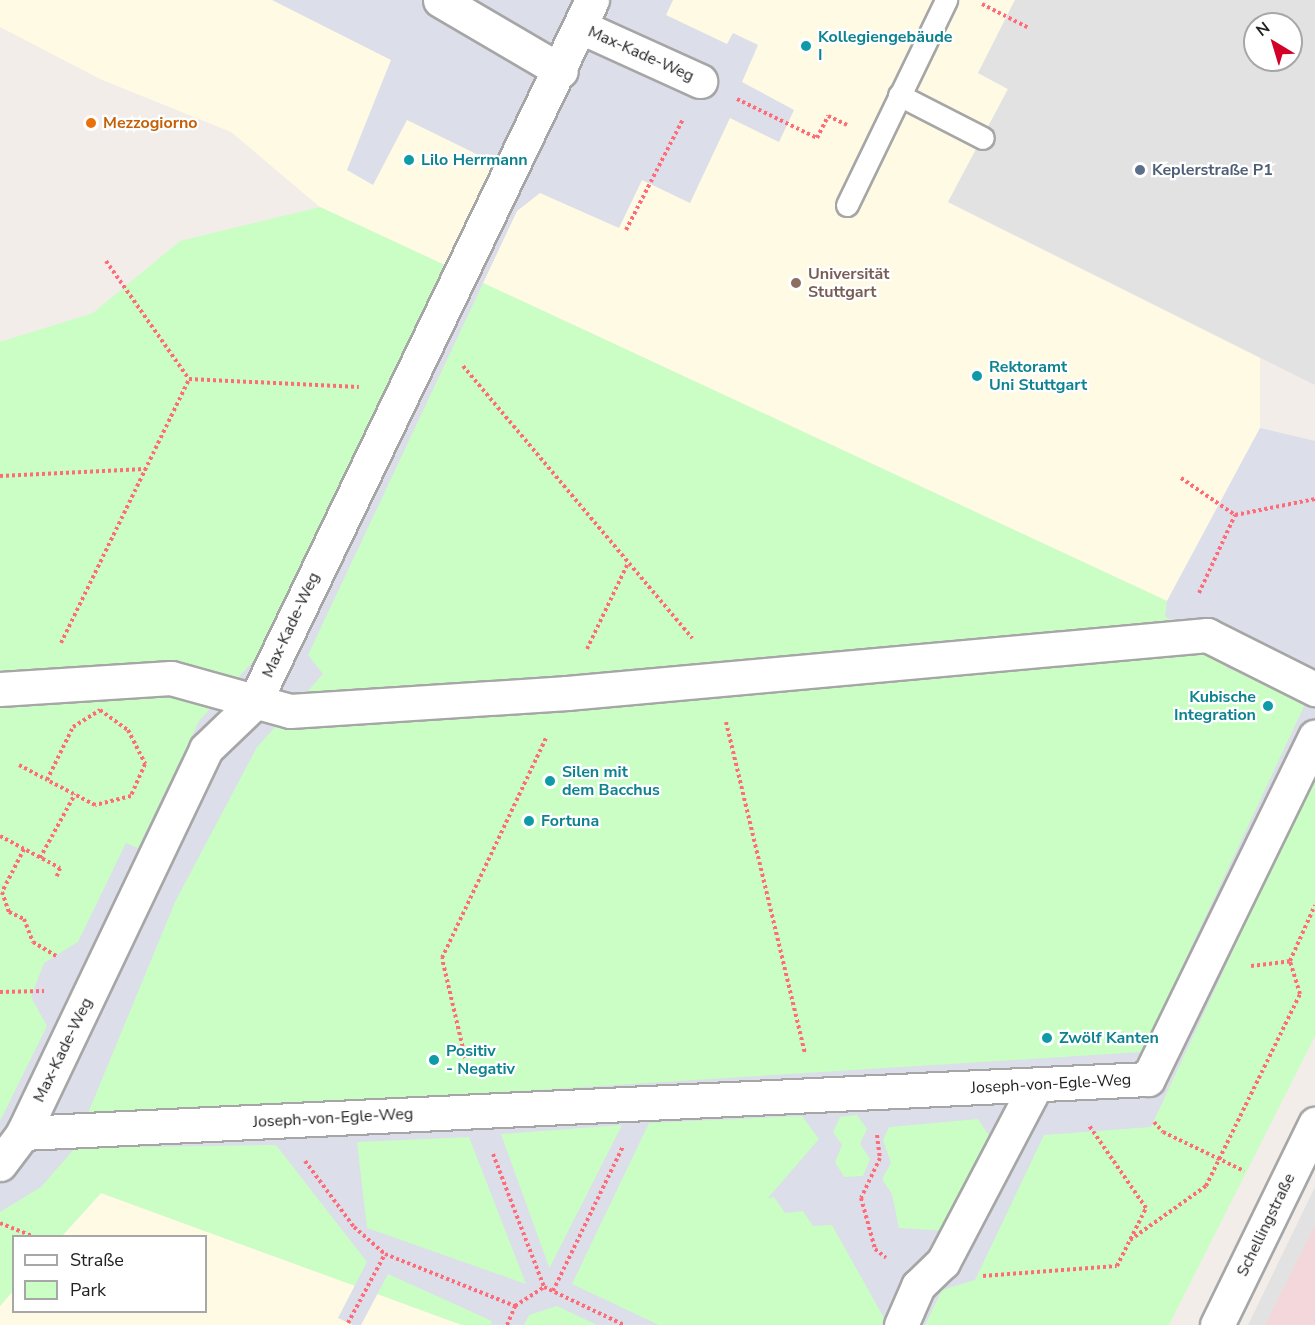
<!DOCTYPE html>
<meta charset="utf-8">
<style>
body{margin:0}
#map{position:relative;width:1315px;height:1325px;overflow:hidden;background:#f2ede8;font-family:"Nunito Sans",sans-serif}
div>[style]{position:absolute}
.commercial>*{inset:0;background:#f4d7db}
.education>*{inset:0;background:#fffae4}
.park>*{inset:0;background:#cafec4}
.parking>*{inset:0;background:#e2e2e2}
.plaza>*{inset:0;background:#dcdee9}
.path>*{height:4px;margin-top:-2px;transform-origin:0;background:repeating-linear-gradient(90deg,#ff6c79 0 3px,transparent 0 6px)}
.roads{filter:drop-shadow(2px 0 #a6a6a6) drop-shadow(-2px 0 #a6a6a6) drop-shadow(0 2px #a6a6a6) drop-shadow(0 -2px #a6a6a6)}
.lane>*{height:21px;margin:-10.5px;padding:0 10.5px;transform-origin:10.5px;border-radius:10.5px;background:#fff}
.street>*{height:33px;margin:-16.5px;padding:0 16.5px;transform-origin:16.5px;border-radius:16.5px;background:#fff}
.dots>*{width:16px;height:16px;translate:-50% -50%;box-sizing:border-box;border:3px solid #fff;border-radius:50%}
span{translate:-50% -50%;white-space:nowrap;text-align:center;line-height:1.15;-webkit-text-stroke:4.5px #fff;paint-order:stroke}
.culture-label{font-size:16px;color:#0d838f;font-weight:700}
.left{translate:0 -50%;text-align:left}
.right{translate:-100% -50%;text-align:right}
.street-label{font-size:16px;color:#222}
.food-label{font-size:16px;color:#c56008;font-weight:700}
.service-label{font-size:16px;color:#4e5e75;font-weight:700}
.education-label{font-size:16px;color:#785e54;font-weight:700}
.legend{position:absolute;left:12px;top:1235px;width:195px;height:78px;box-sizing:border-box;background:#fff;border:2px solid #a7a7a7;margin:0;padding:8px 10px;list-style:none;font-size:18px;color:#222}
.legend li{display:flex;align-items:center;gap:12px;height:30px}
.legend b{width:30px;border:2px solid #a7a7a7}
.north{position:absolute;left:1243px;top:12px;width:60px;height:60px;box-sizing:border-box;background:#fff;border:2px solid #a7a7a7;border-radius:50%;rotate:322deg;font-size:16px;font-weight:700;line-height:24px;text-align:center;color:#222}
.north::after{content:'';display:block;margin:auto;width:21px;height:27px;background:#d30028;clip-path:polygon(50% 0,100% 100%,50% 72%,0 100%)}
</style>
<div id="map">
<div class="commercial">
<div style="clip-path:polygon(1315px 1200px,1315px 1325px,1249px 1325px)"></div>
</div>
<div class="education">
<div style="clip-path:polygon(0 0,1015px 0,978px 73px,1008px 89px,948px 202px,1260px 358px,1260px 428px,1167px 601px,320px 207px,231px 132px,100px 79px,0 27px)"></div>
<div style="clip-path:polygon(101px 1193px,462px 1325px,0 1325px,0 1306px,13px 1291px,14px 1312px,206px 1312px,206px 1236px,62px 1236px)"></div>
</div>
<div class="park">
<div style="clip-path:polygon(320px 207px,1167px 601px,1166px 616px,1315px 678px,1315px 1036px,1169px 1325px,462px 1325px,101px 1193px,62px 1236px,14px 1236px,13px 1291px,0 1306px,0 342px,93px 313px,180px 241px)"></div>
</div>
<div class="parking">
<div style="clip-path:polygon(evenodd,1015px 0,1315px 0,1315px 385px,948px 202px,1008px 89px,978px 73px,1015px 0,1255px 24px,1291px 24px,1291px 60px,1255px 60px,1255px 24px)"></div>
<div style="clip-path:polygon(1315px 1187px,1315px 1225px,1265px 1325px,1248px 1325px)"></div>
</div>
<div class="plaza">
<div style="clip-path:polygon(evenodd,272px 0,673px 0,666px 15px,727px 44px,733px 33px,758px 45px,742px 82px,794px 110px,779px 142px,730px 118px,690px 203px,642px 180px,619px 228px,540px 193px,517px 211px,308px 655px,323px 674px,257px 747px,175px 902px,86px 1118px,1142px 1052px,1307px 700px,1227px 668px,1207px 635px,1165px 617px,1167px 601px,1260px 428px,1315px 441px,1315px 774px,1151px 1127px,1044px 1135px,975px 1280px,942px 1290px,925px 1325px,881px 1325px,884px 1318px,832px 1225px,813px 1226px,803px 1211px,785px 1213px,774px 1197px,768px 1198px,819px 1139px,802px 1116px,649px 1123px,572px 1284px,659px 1325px,597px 1325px,557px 1306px,529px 1315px,524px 1325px,491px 1325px,492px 1321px,388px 1274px,361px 1325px,353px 1325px,338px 1318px,367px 1262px,276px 1145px,75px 1148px,41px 1187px,0 1212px,0 1121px,47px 1026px,31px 997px,44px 963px,78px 942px,126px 843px,138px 848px,199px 721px,257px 657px,394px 371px,507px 169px,407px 120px,373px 185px,347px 170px,391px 60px,272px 0,857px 1115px,867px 1129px,860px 1144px,870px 1159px,863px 1176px,844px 1177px,835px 1162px,842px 1145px,833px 1132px,840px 1117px,857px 1115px,272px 0,978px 1119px,992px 1140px,947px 1231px,899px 1228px,892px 1194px,882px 1179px,891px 1163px,883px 1140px,889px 1127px,978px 1119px,272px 0,622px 1125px,550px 1267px,549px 1267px,501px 1134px,622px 1125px,272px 0,469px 1137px,526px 1284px,367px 1228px,357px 1142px,469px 1137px)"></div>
</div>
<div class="path">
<div style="left:982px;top:4px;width:51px;rotate:27.1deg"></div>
<div style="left:737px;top:99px;width:89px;rotate:26deg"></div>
<div style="left:817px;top:138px;width:25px;rotate:-63deg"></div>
<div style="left:828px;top:116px;width:21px;rotate:25deg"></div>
<div style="left:626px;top:230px;width:125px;rotate:-62.8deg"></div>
<div style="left:106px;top:261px;width:144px;rotate:54.9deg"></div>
<div style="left:463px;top:366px;width:356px;rotate:49.9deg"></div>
<div style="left:0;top:476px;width:145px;rotate:-2.8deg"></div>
<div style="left:1181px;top:478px;width:65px;rotate:34.4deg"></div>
<div style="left:1235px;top:515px;width:82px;rotate:-11.3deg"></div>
<div style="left:1199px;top:593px;width:86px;rotate:-65.2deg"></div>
<div style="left:61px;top:643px;width:293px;rotate:-64.1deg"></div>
<div style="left:189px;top:379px;width:170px;rotate:2.7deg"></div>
<div style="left:587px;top:649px;width:95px;rotate:-64.5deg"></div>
<div style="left:100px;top:710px;width:34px;rotate:36deg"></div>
<div style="left:128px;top:730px;width:38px;rotate:63deg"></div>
<div style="left:145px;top:764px;width:35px;rotate:114deg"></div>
<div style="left:131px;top:796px;width:37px;rotate:166deg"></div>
<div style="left:95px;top:805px;width:54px;rotate:-152.5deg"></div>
<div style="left:47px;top:780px;width:59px;rotate:-63.9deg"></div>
<div style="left:73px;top:727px;width:32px;rotate:-32deg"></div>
<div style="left:726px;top:722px;width:340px;rotate:76.6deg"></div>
<div style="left:19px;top:765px;width:32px;rotate:28deg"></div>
<div style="left:0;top:836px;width:68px;rotate:28.1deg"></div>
<div style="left:60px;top:868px;width:9px;rotate:111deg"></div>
<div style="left:24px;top:849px;width:48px;rotate:117.1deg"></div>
<div style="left:2px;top:892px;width:21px;rotate:71deg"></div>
<div style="left:9px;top:912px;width:17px;rotate:25deg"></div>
<div style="left:24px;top:919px;width:25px;rotate:69deg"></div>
<div style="left:33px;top:942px;width:29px;rotate:31deg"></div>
<div style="left:40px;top:858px;width:73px;rotate:-61.3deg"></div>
<div style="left:1251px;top:966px;width:39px;rotate:-7deg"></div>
<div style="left:1290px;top:961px;width:61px;rotate:-65.9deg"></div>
<div style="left:0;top:992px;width:44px;rotate:-1.3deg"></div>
<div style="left:468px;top:1070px;width:115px;rotate:-103.1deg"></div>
<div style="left:442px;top:958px;width:243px;rotate:-64.7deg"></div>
<div style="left:1154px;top:1122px;width:13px;rotate:48deg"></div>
<div style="left:1163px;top:1132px;width:90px;rotate:25.7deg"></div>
<div style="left:877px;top:1135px;width:23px;rotate:83deg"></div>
<div style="left:880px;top:1158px;width:44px;rotate:115.4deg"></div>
<div style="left:861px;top:1198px;width:53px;rotate:74.6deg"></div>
<div style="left:875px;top:1249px;width:14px;rotate:39deg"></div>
<div style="left:493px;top:1154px;width:142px;rotate:69deg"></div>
<div style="left:544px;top:1287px;width:89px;rotate:25.4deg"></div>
<div style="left:305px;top:1161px;width:82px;rotate:53.4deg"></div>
<div style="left:354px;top:1227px;width:41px;rotate:41.1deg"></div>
<div style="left:385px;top:1254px;width:140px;rotate:21.8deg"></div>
<div style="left:0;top:1223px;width:35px;rotate:22deg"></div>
<div style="left:1130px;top:1240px;width:93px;rotate:-35.4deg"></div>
<div style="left:1206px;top:1186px;width:214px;rotate:-63.9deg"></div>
<div style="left:1300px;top:994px;width:34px;rotate:-107deg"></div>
<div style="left:983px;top:1276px;width:134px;rotate:-4.3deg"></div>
<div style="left:1117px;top:1266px;width:65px;rotate:-63.4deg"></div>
<div style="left:1146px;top:1208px;width:102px;rotate:-124.6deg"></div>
<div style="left:553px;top:1291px;width:161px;rotate:-64.2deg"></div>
<div style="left:348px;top:1323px;width:78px;rotate:-61.8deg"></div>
<div style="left:507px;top:1325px;width:21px;rotate:-67deg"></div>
<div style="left:515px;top:1306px;width:35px;rotate:-33deg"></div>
</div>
<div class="roads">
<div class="lane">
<div style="left:899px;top:95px;width:94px;rotate:27.1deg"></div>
<div style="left:847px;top:205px;width:228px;rotate:-64.2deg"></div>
</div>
<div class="street">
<div style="left:440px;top:0;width:140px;rotate:30.4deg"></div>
<div style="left:581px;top:27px;width:131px;rotate:24.4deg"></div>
<div style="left:0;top:689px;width:171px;rotate:-3.7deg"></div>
<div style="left:171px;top:678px;width:123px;rotate:15.5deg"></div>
<div style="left:290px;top:711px;width:278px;rotate:-3.7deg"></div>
<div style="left:567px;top:693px;width:643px;rotate:-5.18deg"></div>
<div style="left:1207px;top:635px;width:121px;rotate:26.6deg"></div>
<div style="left:23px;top:1133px;width:1126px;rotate:-2.75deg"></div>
<div style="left:1148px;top:1079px;width:381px;rotate:-64deg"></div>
<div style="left:0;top:1164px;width:39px;rotate:-53deg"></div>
<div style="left:23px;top:1133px;width:425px;rotate:-64.5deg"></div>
<div style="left:206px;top:749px;width:66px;rotate:-43.8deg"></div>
<div style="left:254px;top:703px;width:780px;rotate:-64.32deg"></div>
<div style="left:901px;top:1325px;width:43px;rotate:-66.4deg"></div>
<div style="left:918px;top:1286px;width:35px;rotate:-44deg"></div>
<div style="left:943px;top:1262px;width:200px;rotate:-62.3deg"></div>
<div style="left:1217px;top:1325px;width:224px;rotate:-64deg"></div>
</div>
</div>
<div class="dots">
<div style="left:806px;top:46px;background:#0f9aa8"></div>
<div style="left:91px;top:123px;background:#e8710a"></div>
<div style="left:409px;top:160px;background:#0f9aa8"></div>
<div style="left:1140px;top:170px;background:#5c6f8a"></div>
<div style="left:796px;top:283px;background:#8d6e63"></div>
<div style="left:977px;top:376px;background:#0f9aa8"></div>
<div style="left:1268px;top:706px;background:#0f9aa8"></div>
<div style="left:550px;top:781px;background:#0f9aa8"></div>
<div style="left:529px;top:821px;background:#0f9aa8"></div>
<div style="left:1047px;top:1038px;background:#0f9aa8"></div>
<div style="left:434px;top:1060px;background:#0f9aa8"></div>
</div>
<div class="culture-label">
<span class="left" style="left:818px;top:46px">Kollegiengebäude<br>I</span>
<span class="left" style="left:421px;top:160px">Lilo Herrmann</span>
<span class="left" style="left:989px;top:376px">Rektoramt<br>Uni Stuttgart</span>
<span class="right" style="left:1256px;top:706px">Kubische<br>Integration</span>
<span class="left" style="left:562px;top:781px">Silen mit<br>dem Bacchus</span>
<span class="left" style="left:541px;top:821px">Fortuna</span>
<span class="left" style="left:1059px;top:1038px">Zwölf Kanten</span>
<span class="left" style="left:446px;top:1060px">Positiv<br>- Negativ</span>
</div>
<div class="street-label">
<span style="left:641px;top:54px;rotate:24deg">Max-Kade-Weg</span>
<span style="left:291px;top:625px;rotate:-65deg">Max-Kade-Weg</span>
<span style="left:63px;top:1050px;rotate:-64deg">Max-Kade-Weg</span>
<span style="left:1051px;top:1084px;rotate:-3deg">Joseph-von-Egle-Weg</span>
<span style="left:333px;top:1118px;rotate:-3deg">Joseph-von-Egle-Weg</span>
<span style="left:1266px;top:1225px;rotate:-64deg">Schellingstraße</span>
</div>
<div class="food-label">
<span class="left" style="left:103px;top:123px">Mezzogiorno</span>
</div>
<div class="service-label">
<span class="left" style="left:1152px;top:170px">Keplerstraße P1</span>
</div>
<div class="education-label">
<span class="left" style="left:808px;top:283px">Universität<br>Stuttgart</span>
</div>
<ul class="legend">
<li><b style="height:8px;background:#fff"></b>Straße</li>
<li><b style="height:16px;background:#cafec4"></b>Park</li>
</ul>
<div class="north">N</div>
</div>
